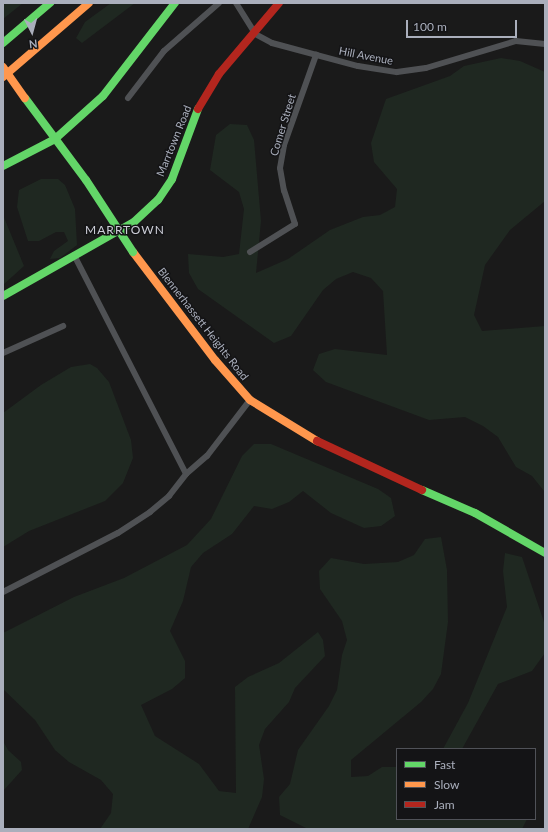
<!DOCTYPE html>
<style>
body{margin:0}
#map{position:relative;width:548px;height:832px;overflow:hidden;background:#1a1a1a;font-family:Lato,sans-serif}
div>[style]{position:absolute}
.green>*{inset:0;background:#1f2821}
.street>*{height:6px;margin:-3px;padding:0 3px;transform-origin:3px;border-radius:3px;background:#4f5154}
.fast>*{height:8px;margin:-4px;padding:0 4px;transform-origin:4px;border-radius:4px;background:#63d668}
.slow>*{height:8px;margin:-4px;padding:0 4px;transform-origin:4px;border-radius:4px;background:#ff974d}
.jam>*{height:8px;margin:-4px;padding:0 4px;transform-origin:4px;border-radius:4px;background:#b3261e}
.fast-bridge>*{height:8px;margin:-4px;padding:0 4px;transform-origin:4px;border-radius:4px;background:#63d668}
.slow-bridge>*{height:8px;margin:-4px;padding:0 4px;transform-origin:4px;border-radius:4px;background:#ff974d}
span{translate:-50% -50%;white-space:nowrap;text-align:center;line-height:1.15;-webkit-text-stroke:3px #141416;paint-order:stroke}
.street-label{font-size:11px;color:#aaafbc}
.neighbourhood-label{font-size:12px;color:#ccced7;letter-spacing:1px}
.frame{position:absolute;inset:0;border:4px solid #aaafbc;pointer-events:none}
.legend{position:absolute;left:396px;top:748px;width:140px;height:72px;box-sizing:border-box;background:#141416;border:1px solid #505258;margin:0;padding:5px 7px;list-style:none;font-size:12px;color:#aaafbc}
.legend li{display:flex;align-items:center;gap:8px;height:20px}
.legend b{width:20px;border:1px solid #505258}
.north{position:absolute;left:12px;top:12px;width:40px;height:40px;-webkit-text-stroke:3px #141416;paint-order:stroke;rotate:174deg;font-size:11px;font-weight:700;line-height:16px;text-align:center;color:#aaafbc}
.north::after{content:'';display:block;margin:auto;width:14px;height:18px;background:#aaafbc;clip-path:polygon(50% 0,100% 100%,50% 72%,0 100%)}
.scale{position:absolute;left:406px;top:20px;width:111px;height:18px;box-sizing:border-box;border:2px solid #aaafbc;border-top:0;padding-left:5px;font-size:12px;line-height:14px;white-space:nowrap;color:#aaafbc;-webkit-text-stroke:3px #141416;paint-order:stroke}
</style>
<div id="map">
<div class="green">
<div style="clip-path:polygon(3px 3px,23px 3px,3px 19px)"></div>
<div style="clip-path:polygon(111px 3px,135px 3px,82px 43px,76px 38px,85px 22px)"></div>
<div style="clip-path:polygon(501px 58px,520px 61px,545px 72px,545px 201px,510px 230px,485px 265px,474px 315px,482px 331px,545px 326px,544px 491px,532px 476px,516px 467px,498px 437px,483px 426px,465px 417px,429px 420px,326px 382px,313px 370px,319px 354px,335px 349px,387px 355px,383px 291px,371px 278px,353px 272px,336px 279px,323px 290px,291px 336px,274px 343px,198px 289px,189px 273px,188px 254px,223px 257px,239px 254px,244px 209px,239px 192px,210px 170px,216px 135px,230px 124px,247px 125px,254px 140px,261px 221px,256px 273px,288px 259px,330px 230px,363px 217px,380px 215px,395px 207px,397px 189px,374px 162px,371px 143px,386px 99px,450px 76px,464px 66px)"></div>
<div style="clip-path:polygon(41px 179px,58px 179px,65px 185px,75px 209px,77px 245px,60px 258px,50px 259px,54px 251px,68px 241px,64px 232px,56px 232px,39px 241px,28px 241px,17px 207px,19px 190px)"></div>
<div style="clip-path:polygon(3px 215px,24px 266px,3px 285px)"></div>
<div style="clip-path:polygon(90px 364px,97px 368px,109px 382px,131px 440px,133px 458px,123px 483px,105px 501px,29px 531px,3px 547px,3px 413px,41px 385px,71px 367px)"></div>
<div style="clip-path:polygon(254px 444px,271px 444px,378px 489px,391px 498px,395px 516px,381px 526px,364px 528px,331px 513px,303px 491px,289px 502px,272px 509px,254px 506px,232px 534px,203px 553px,191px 567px,183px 601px,170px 631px,185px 661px,185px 678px,172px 689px,141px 705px,155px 736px,199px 764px,219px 791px,236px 793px,235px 687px,248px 677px,279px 663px,318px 632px,323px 640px,325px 656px,295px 688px,289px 702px,265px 729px,259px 745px,264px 779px,262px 797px,248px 829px,100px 829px,111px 813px,113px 794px,101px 780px,69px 762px,55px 750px,35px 720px,3px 689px,3px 633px,74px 597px,124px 578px,187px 545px,211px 519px,242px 456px)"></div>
<div style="clip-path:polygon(441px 537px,447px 570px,448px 622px,441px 674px,433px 689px,421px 702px,351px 760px,351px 777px,368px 776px,382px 767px,397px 767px,397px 819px,527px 819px,522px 829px,308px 829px,280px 815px,279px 797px,290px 784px,298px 750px,329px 706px,337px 690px,342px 655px,347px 640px,342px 621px,320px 589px,319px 571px,331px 558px,364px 564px,398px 562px,414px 555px,425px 539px)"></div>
<div style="clip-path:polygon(505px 553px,522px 557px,545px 625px,545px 653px,532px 671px,498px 684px,462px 749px,443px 749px,468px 703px,507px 607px,503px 571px)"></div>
<div style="clip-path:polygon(3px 741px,8px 750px,21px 762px,22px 770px,3px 791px)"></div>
</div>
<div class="street">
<div style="left:236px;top:3px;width:36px;rotate:58deg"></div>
<div style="left:255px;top:34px;width:19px;rotate:28deg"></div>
<div style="left:272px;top:43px;width:89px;rotate:15deg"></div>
<div style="left:358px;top:66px;width:39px;rotate:9deg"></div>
<div style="left:397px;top:72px;width:29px;rotate:-8deg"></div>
<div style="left:426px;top:68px;width:94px;rotate:-16.7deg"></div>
<div style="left:516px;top:41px;width:29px;rotate:6deg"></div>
<div style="left:128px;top:98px;width:59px;rotate:-52.5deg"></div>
<div style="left:164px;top:51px;width:73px;rotate:-41.1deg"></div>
<div style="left:250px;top:252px;width:53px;rotate:-31.9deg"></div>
<div style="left:295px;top:224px;width:35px;rotate:-108deg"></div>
<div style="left:284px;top:191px;width:23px;rotate:-100deg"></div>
<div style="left:280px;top:168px;width:23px;rotate:-80deg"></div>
<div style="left:284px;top:145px;width:96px;rotate:-70.4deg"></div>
<div style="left:74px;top:255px;width:246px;rotate:62.9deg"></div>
<div style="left:3px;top:353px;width:66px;rotate:-24.2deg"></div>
<div style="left:3px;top:592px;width:129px;rotate:-27.2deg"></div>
<div style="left:118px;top:533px;width:38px;rotate:-33deg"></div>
<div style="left:150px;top:512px;width:25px;rotate:-40deg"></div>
<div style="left:169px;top:496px;width:28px;rotate:-52deg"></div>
<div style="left:186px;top:474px;width:28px;rotate:-41deg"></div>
<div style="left:207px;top:456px;width:71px;rotate:-52.5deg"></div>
</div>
<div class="fast">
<div style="left:3px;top:43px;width:62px;rotate:-40.4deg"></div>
<div style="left:25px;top:98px;width:102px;rotate:53.4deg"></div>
<div style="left:3px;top:166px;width:59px;rotate:-27.4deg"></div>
<div style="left:55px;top:139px;width:64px;rotate:-41.9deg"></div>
<div style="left:103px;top:96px;width:118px;rotate:-52.3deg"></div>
<div style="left:3px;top:296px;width:150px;rotate:-29.5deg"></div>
<div style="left:134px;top:222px;width:33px;rotate:-43deg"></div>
<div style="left:158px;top:200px;width:25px;rotate:-56deg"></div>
<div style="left:172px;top:179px;width:75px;rotate:-69.6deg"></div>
<div style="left:422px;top:490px;width:58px;rotate:23.5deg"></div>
<div style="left:475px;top:513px;width:81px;rotate:29.7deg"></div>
</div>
<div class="slow">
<div style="left:3px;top:77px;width:113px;rotate:-40.7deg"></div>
<div style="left:133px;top:252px;width:136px;rotate:52.8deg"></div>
<div style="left:215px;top:360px;width:53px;rotate:48.8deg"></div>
<div style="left:250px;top:400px;width:79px;rotate:31.5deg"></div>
</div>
<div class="jam">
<div style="left:198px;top:109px;width:41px;rotate:-59deg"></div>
<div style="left:219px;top:74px;width:93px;rotate:-49.8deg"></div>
<div style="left:317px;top:441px;width:116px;rotate:25deg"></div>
</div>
<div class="fast-bridge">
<div style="left:86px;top:180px;width:86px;rotate:56.9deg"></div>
</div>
<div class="slow-bridge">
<div style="left:3px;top:67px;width:38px;rotate:55deg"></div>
</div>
<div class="street-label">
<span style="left:366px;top:56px;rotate:11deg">Hill Avenue</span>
<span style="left:283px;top:125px;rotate:-73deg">Comer Street</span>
<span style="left:174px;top:141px;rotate:-68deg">Marrtown Road</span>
<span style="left:203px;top:324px;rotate:52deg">Blennerhassett Heights Road</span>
</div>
<div class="neighbourhood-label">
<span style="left:125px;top:230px">MARRTOWN</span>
</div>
<div class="frame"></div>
<ul class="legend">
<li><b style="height:5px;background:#63d668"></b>Fast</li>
<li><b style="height:5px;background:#ff974d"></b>Slow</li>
<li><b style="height:5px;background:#b3261e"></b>Jam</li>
</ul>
<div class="north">N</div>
<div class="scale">100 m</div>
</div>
